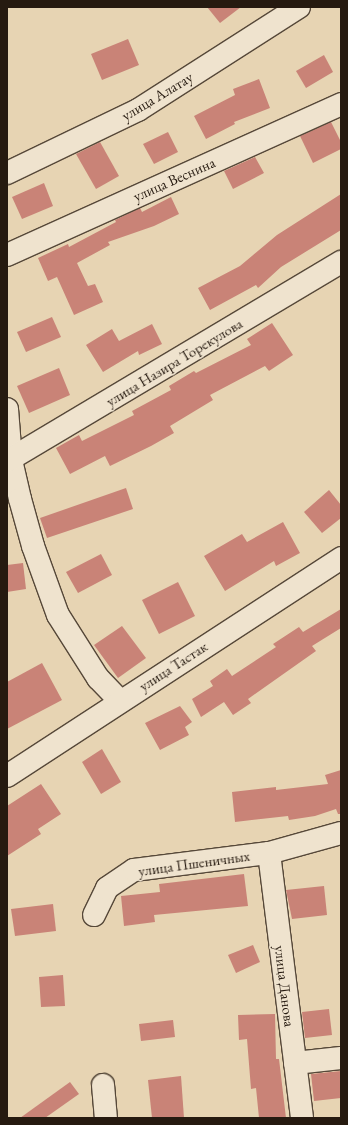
<!DOCTYPE html>
<meta charset="utf-8">
<style>
body{margin:0}
#map{position:relative;width:348px;height:1125px;overflow:hidden;background:#e7d4b3;font-family:"EB Garamond",serif}
div>[style]{position:absolute}
.building>*{inset:0;background:#c98377}
.roads{filter:drop-shadow(1px 0 #564839) drop-shadow(-1px 0 #564839) drop-shadow(0 1px #564839) drop-shadow(0 -1px #564839)}
.minor>*{height:22px;margin:-11px;padding:0 11px;transform-origin:11px;border-radius:11px;background:#efe3ce}
span{translate:-50% -50%;white-space:nowrap;text-align:center;line-height:1.15;-webkit-text-stroke:3px #efe3ce;paint-order:stroke}
.street-label{font-size:15px;color:#261a10}
.frame{position:absolute;inset:0;border:8px solid #261a10;pointer-events:none}
</style>
<div id="map">
<div class="building">
<div style="clip-path:polygon(207px 7px,241px 7px,220px 23px)"></div>
<div style="clip-path:polygon(128px 39px,139px 65px,102px 80px,91px 54px)"></div>
<div style="clip-path:polygon(324px 55px,333px 72px,306px 88px,296px 71px)"></div>
<div style="clip-path:polygon(259px 79px,270px 108px,234px 122px,235px 124px,206px 139px,194px 116px,235px 95px,233px 89px)"></div>
<div style="clip-path:polygon(331px 122px,341px 142px,341px 149px,313px 163px,300px 136px)"></div>
<div style="clip-path:polygon(168px 132px,178px 152px,154px 164px,143px 144px)"></div>
<div style="clip-path:polygon(100px 142px,119px 176px,96px 189px,76px 154px)"></div>
<div style="clip-path:polygon(255px 157px,264px 173px,233px 189px,224px 171px)"></div>
<div style="clip-path:polygon(44px 183px,53px 206px,22px 219px,12px 197px)"></div>
<div style="clip-path:polygon(341px 194px,341px 230px,281px 267px,258px 288px,256px 285px,210px 310px,198px 288px,240px 266px,277px 235px)"></div>
<div style="clip-path:polygon(171px 197px,179px 214px,154px 226px,108px 242px,110px 245px,77px 263px,88px 286px,95px 284px,103px 302px,74px 315px,57px 277px,48px 281px,38px 258px,68px 244px,69px 247px,116px 222px,115px 220px,140px 208px,142px 212px)"></div>
<div style="clip-path:polygon(52px 317px,61px 337px,26px 352px,17px 332px)"></div>
<div style="clip-path:polygon(272px 323px,293px 355px,269px 371px,265px 366px,210px 395px,213px 400px,170px 426px,174px 433px,151px 446px,110px 466px,105px 456px,70px 474px,56px 448px,79px 435px,82px 441px,134px 415px,132px 411px,171px 390px,169px 386px,194px 371px,196px 373px,251px 345px,247px 339px)"></div>
<div style="clip-path:polygon(152px 324px,162px 344px,139px 355px,138px 351px,103px 372px,86px 345px,112px 329px,119px 341px)"></div>
<div style="clip-path:polygon(59px 368px,70px 395px,29px 413px,17px 386px)"></div>
<div style="clip-path:polygon(126px 488px,133px 509px,47px 538px,40px 518px)"></div>
<div style="clip-path:polygon(329px 490px,341px 505px,341px 518px,322px 533px,304px 512px)"></div>
<div style="clip-path:polygon(283px 522px,300px 553px,276px 566px,274px 561px,225px 591px,204px 556px,242px 534px,247px 542px)"></div>
<div style="clip-path:polygon(101px 554px,112px 575px,78px 593px,66px 572px)"></div>
<div style="clip-path:polygon(23px 563px,26px 589px,7px 592px,7px 565px)"></div>
<div style="clip-path:polygon(178px 582px,195px 616px,159px 634px,142px 600px)"></div>
<div style="clip-path:polygon(341px 609px,341px 628px,312px 646px,316px 651px,248px 699px,251px 703px,233px 715px,224px 702px,201px 717px,192px 699px,213px 686px,210px 681px,227px 669px,232px 676px,276px 647px,273px 644px,299px 627px,303px 632px)"></div>
<div style="clip-path:polygon(122px 626px,146px 658px,118px 678px,94px 645px)"></div>
<div style="clip-path:polygon(42px 663px,62px 700px,7px 729px,7px 682px)"></div>
<div style="clip-path:polygon(180px 706px,192px 722px,185px 727px,189px 735px,160px 750px,145px 723px)"></div>
<div style="clip-path:polygon(102px 749px,121px 782px,101px 794px,82px 762px)"></div>
<div style="clip-path:polygon(341px 770px,341px 814px,338px 814px,336px 809px,315px 816px,289px 820px,288px 816px,235px 822px,232px 792px,276px 787px,276px 790px,328px 784px,325px 775px)"></div>
<div style="clip-path:polygon(41px 784px,61px 814px,38px 829px,41px 834px,7px 856px,7px 806px)"></div>
<div style="clip-path:polygon(244px 874px,248px 906px,154px 915px,155px 922px,124px 926px,121px 896px,160px 892px,159px 884px)"></div>
<div style="clip-path:polygon(324px 886px,327px 915px,292px 919px,286px 890px)"></div>
<div style="clip-path:polygon(53px 904px,56px 931px,15px 936px,11px 909px)"></div>
<div style="clip-path:polygon(253px 945px,260px 962px,236px 973px,228px 955px)"></div>
<div style="clip-path:polygon(63px 975px,65px 1006px,41px 1007px,39px 977px)"></div>
<div style="clip-path:polygon(329px 1009px,332px 1035px,305px 1038px,302px 1012px)"></div>
<div style="clip-path:polygon(275px 1014px,276px 1059px,279px 1059px,286px 1118px,259px 1118px,256px 1088px,251px 1089px,247px 1039px,239px 1040px,238px 1015px)"></div>
<div style="clip-path:polygon(173px 1020px,175px 1037px,141px 1041px,139px 1024px)"></div>
<div style="clip-path:polygon(341px 1071px,341px 1098px,314px 1101px,311px 1074px)"></div>
<div style="clip-path:polygon(181px 1076px,184px 1118px,152px 1118px,148px 1080px)"></div>
<div style="clip-path:polygon(70px 1082px,79px 1094px,45px 1118px,20px 1118px)"></div>
</div>
<div class="roads">
<div class="minor">
<div style="left:7px;top:173px;width:145px;rotate:-25.7deg"></div>
<div style="left:138px;top:110px;width:191px;rotate:-32.6deg"></div>
<div style="left:7px;top:255px;width:367px;rotate:-24.3deg"></div>
<div style="left:7px;top:409px;width:51px;rotate:85.5deg"></div>
<div style="left:11px;top:460px;width:40px;rotate:77deg"></div>
<div style="left:20px;top:499px;width:49px;rotate:74.5deg"></div>
<div style="left:33px;top:546px;width:73px;rotate:70.1deg"></div>
<div style="left:58px;top:615px;width:75px;rotate:57.6deg"></div>
<div style="left:98px;top:678px;width:32px;rotate:46deg"></div>
<div style="left:7px;top:461px;width:389px;rotate:-30.8deg"></div>
<div style="left:7px;top:776px;width:399px;rotate:-33.1deg"></div>
<div style="left:269px;top:853px;width:267px;rotate:82.9deg"></div>
<div style="left:94px;top:915px;width:30px;rotate:-64deg"></div>
<div style="left:107px;top:888px;width:32px;rotate:-34deg"></div>
<div style="left:134px;top:870px;width:136px;rotate:-7.2deg"></div>
<div style="left:269px;top:853px;width:75px;rotate:-15.5deg"></div>
<div style="left:295px;top:1063px;width:46px;rotate:-6.2deg"></div>
<div style="left:103px;top:1085px;width:33px;rotate:85deg"></div>
</div>
</div>
<div class="street-label">
<span style="left:157px;top:96px;rotate:-31deg">улица Алатау</span>
<span style="left:174px;top:179px;rotate:-24deg">улица Веснина</span>
<span style="left:174px;top:362px;rotate:-31deg">улица Назира Торекулова</span>
<span style="left:173px;top:666px;rotate:-33deg">улица Тастак</span>
<span style="left:194px;top:863px;rotate:-8deg">улица Пшеничных</span>
<span style="left:285px;top:986px;rotate:83deg">улица Данова</span>
</div>
<div class="frame"></div>
</div>
